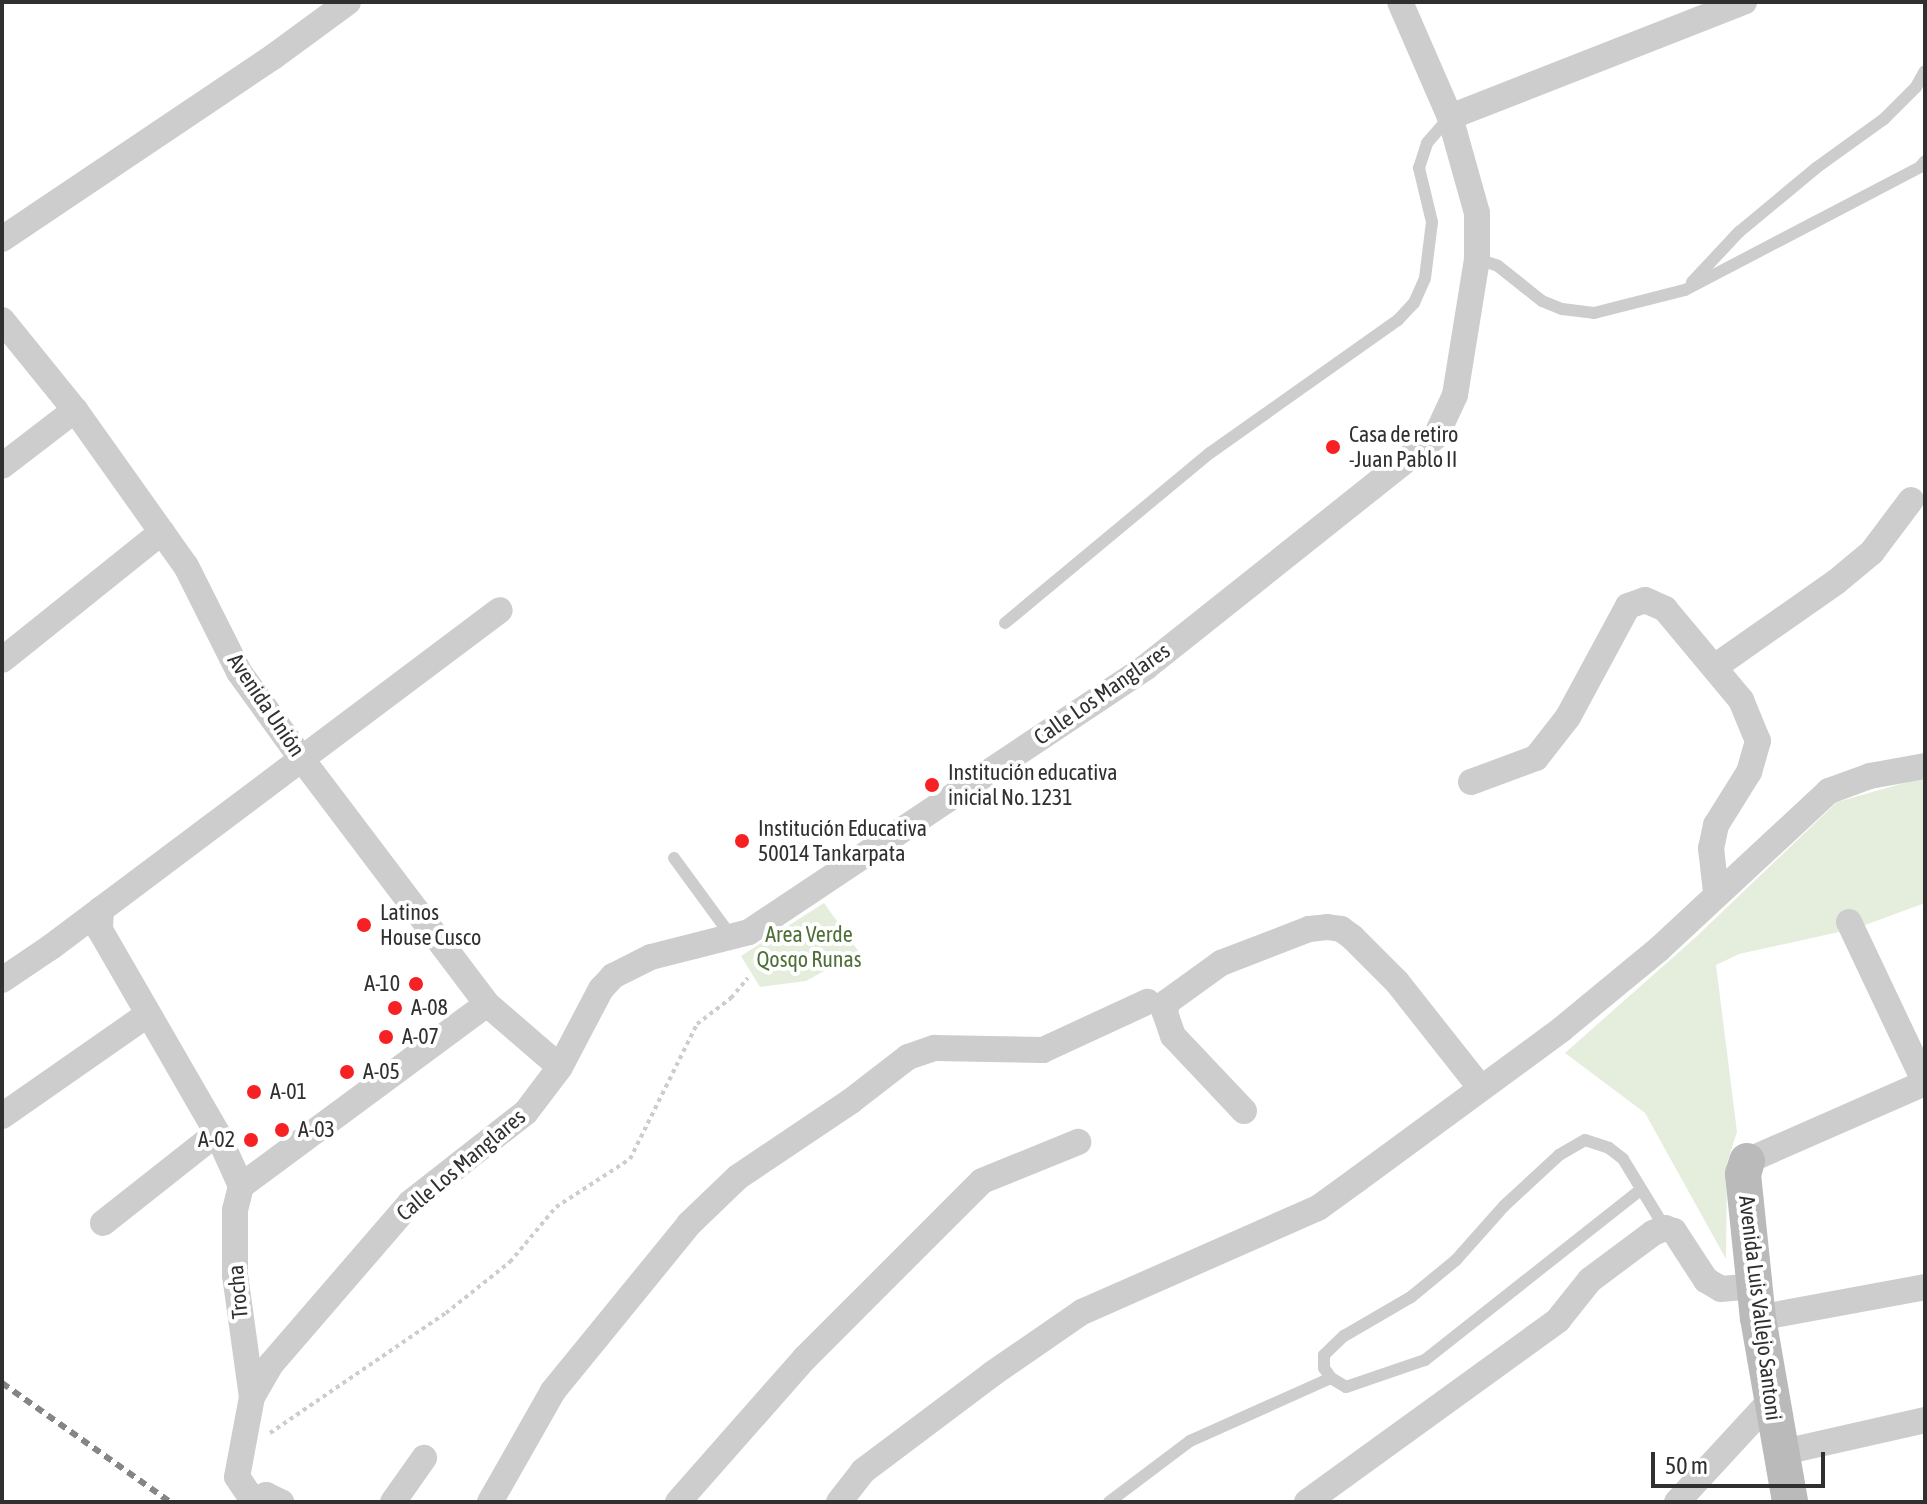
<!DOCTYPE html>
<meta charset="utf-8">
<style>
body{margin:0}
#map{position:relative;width:1927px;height:1504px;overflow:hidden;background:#fff;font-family:"Asap Condensed",sans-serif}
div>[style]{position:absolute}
.green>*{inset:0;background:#e5eedc}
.path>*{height:4px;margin-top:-2px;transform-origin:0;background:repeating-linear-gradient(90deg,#cdcdcd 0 4px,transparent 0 8px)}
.lane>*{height:12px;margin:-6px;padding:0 6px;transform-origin:6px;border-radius:6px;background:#cdcdcd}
.street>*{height:26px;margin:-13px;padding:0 13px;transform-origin:13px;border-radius:13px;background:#cdcdcd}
.secondary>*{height:36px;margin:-18px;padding:0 18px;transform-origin:18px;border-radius:18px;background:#bababa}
.rail>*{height:6px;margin-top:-3px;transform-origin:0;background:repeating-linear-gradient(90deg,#858585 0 8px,transparent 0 14px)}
.dots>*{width:22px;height:22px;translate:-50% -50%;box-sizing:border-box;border:4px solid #fff;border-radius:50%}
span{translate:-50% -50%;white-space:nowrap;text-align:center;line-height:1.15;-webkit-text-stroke:8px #fff;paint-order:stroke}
.poi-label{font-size:22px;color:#303030}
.left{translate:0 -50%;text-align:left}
.right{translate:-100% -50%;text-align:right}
.street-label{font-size:22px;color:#303030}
.park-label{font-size:22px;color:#4f7038}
.frame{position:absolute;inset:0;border:4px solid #303030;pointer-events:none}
.scale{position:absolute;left:1651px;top:1452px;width:174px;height:36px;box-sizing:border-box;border:4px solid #303030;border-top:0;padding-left:10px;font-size:24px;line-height:28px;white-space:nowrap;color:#303030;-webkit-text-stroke:6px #fff;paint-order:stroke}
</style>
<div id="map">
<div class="green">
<div style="clip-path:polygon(1925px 777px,1925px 903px,1857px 928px,1739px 954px,1716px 965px,1737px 1132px,1727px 1163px,1726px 1259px,1645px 1113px,1565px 1053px,1696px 937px,1837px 802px)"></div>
<div style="clip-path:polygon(824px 903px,859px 952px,806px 981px,760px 987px,741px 956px)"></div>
</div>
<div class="path">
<div style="left:270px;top:1433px;width:213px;rotate:-34.3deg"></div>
<div style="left:446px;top:1313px;width:82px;rotate:-38.6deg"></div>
<div style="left:510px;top:1262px;width:72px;rotate:-50.1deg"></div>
<div style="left:556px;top:1207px;width:88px;rotate:-33deg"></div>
<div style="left:630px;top:1159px;width:151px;rotate:-63.6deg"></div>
<div style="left:697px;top:1024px;width:43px;rotate:-37.4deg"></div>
<div style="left:731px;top:998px;width:26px;rotate:-50deg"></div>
</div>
<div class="lane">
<div style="left:1477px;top:259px;width:22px;rotate:18deg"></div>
<div style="left:1498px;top:266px;width:56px;rotate:38.5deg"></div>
<div style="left:1542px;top:301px;width:22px;rotate:22deg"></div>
<div style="left:1562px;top:309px;width:32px;rotate:7deg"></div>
<div style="left:1594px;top:313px;width:94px;rotate:-14.2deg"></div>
<div style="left:1685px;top:290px;width:265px;rotate:-27.6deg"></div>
<div style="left:1920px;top:167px;width:8px;rotate:-50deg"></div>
<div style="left:1692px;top:282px;width:69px;rotate:-46.8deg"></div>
<div style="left:1739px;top:232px;width:100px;rotate:-39.7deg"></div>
<div style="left:1816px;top:168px;width:84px;rotate:-35.8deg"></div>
<div style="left:1884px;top:119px;width:45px;rotate:-45deg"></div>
<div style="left:1916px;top:87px;width:18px;rotate:-61deg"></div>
<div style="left:1005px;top:623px;width:266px;rotate:-39.7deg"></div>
<div style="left:1210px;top:453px;width:230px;rotate:-35.3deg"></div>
<div style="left:1398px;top:320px;width:23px;rotate:-47deg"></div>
<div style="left:1414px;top:303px;width:27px;rotate:-66deg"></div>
<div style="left:1425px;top:278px;width:56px;rotate:-82.9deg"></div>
<div style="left:1432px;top:222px;width:56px;rotate:-103.5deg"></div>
<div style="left:1419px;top:168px;width:26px;rotate:-72deg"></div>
<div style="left:1427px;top:143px;width:35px;rotate:-49deg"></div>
<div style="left:674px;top:858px;width:97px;rotate:53.8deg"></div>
<div style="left:1331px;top:1378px;width:17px;rotate:31deg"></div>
<div style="left:1346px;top:1387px;width:83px;rotate:-18.9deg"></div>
<div style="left:1425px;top:1360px;width:274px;rotate:-38.3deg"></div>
<div style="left:1109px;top:1502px;width:101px;rotate:-37deg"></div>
<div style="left:1190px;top:1441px;width:154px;rotate:-24.1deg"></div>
<div style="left:1331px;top:1378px;width:12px;rotate:-125deg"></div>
<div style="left:1324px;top:1368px;width:13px;rotate:-90deg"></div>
<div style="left:1324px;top:1355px;width:28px;rotate:-44deg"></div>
<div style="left:1344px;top:1336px;width:78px;rotate:-30.2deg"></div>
<div style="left:1411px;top:1297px;width:58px;rotate:-39.4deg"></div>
<div style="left:1456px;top:1260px;width:72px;rotate:-48.4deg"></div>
<div style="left:1504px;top:1206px;width:75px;rotate:-42.8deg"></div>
<div style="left:1559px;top:1155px;width:30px;rotate:-30deg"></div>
<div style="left:1585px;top:1140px;width:25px;rotate:18deg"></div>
<div style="left:1609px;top:1148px;width:18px;rotate:38deg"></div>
<div style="left:1623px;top:1159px;width:81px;rotate:58.7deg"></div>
</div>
<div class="street">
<div style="left:1450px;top:117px;width:316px;rotate:-21.4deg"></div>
<div style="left:2px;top:239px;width:326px;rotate:-33.9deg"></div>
<div style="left:273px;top:57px;width:93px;rotate:-36.3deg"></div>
<div style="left:2px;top:320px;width:116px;rotate:51deg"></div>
<div style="left:75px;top:410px;width:191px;rotate:54.6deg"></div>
<div style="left:186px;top:566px;width:119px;rotate:63.4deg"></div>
<div style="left:239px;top:672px;width:106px;rotate:54.2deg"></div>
<div style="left:301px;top:758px;width:308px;rotate:52.9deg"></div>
<div style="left:487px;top:1004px;width:96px;rotate:40.8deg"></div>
<div style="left:2px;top:466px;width:92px;rotate:-37.5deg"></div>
<div style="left:2px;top:660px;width:205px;rotate:-38.7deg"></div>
<div style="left:1716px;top:666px;width:146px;rotate:-35deg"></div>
<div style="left:1836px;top:582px;width:47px;rotate:-39.8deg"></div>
<div style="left:1872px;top:552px;width:65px;rotate:-53.1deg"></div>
<div style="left:1471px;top:782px;width:69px;rotate:-20.3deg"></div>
<div style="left:1536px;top:758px;width:52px;rotate:-52deg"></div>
<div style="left:1568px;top:717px;width:126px;rotate:-61.6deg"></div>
<div style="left:1628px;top:606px;width:18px;rotate:-19deg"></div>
<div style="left:1645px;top:600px;width:22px;rotate:24deg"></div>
<div style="left:1665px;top:609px;width:119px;rotate:50.1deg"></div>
<div style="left:1741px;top:700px;width:44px;rotate:67.5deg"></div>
<div style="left:1758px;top:741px;width:32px;rotate:106deg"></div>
<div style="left:1749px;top:772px;width:62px;rotate:121.9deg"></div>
<div style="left:1716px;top:825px;width:24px;rotate:102deg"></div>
<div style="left:1711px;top:848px;width:44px;rotate:83.5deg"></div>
<div style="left:101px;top:909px;width:21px;rotate:93deg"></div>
<div style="left:100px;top:930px;width:234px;rotate:60deg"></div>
<div style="left:217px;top:1133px;width:58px;rotate:65.6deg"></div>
<div style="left:1849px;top:922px;width:178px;rotate:64.7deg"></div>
<div style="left:2px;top:980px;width:59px;rotate:-34deg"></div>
<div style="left:51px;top:947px;width:561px;rotate:-36.89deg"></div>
<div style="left:1244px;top:1111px;width:103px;rotate:-133.4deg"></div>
<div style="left:1173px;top:1036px;width:24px;rotate:-109deg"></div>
<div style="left:1165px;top:1013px;width:11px;rotate:-80deg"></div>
<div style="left:1167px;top:1002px;width:67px;rotate:-35.8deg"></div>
<div style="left:1221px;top:963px;width:94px;rotate:-21.1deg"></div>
<div style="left:1309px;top:929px;width:18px;rotate:-6deg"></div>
<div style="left:1327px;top:927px;width:14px;rotate:8deg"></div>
<div style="left:1341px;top:929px;width:14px;rotate:36deg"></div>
<div style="left:1352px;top:937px;width:64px;rotate:45deg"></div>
<div style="left:1397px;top:982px;width:134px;rotate:51.7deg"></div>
<div style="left:2px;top:1116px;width:177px;rotate:-34.9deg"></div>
<div style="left:1747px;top:1161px;width:194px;rotate:-23.7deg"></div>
<div style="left:241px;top:1186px;width:306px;rotate:-36.5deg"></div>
<div style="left:241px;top:1186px;width:25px;rotate:104deg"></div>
<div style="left:235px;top:1210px;width:65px;rotate:90deg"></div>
<div style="left:235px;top:1275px;width:123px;rotate:82.1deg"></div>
<div style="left:103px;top:1223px;width:145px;rotate:-38.3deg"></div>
<div style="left:1758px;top:1318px;width:170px;rotate:-10.5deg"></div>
<div style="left:1779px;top:1453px;width:150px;rotate:-12.7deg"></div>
<div style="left:253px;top:1502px;width:15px;rotate:-28deg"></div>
<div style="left:266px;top:1495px;width:17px;rotate:25deg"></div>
<div style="left:254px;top:1502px;width:30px;rotate:-124deg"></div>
<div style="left:237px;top:1477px;width:81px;rotate:-79.4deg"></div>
<div style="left:252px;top:1397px;width:39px;rotate:-60deg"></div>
<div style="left:272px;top:1363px;width:211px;rotate:-49.2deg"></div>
<div style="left:410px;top:1203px;width:147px;rotate:-38.1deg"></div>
<div style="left:526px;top:1112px;width:56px;rotate:-52.9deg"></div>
<div style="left:560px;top:1067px;width:88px;rotate:-62.3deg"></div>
<div style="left:601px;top:989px;width:18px;rotate:-47deg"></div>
<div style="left:613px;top:976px;width:42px;rotate:-26.6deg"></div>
<div style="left:651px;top:957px;width:101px;rotate:-14.3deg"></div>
<div style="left:749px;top:932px;width:477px;rotate:-33.7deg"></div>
<div style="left:1146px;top:667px;width:371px;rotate:-38.5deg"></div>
<div style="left:1436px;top:436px;width:45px;rotate:-65.1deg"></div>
<div style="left:1455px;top:395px;width:138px;rotate:-80.8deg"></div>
<div style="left:1477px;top:259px;width:46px;rotate:-90deg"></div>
<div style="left:1477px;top:213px;width:100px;rotate:-105.7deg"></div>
<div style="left:1450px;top:117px;width:125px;rotate:-113.5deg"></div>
<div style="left:393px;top:1502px;width:54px;rotate:-54.8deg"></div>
<div style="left:490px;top:1502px;width:128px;rotate:-60.4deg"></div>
<div style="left:553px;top:1391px;width:215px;rotate:-50.8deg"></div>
<div style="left:689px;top:1224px;width:68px;rotate:-43.8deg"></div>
<div style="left:738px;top:1177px;width:136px;rotate:-33.9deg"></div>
<div style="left:851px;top:1101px;width:72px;rotate:-37.7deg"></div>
<div style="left:908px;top:1057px;width:28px;rotate:-19deg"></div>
<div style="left:934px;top:1048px;width:109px;rotate:1.1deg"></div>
<div style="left:1043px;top:1050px;width:115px;rotate:-24.8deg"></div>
<div style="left:678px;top:1502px;width:192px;rotate:-48.6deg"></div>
<div style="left:805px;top:1358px;width:250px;rotate:-45deg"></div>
<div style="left:982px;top:1181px;width:104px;rotate:-22.1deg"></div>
<div style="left:839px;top:1502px;width:39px;rotate:-52deg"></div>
<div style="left:863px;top:1471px;width:161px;rotate:-36.9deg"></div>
<div style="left:992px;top:1374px;width:109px;rotate:-34.6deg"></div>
<div style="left:1082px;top:1312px;width:258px;rotate:-23.8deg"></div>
<div style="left:1318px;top:1208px;width:49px;rotate:-35.9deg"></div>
<div style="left:1358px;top:1179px;width:253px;rotate:-36.3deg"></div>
<div style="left:1562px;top:1029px;width:126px;rotate:-39.5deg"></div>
<div style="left:1659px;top:949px;width:232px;rotate:-42.9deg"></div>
<div style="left:1829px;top:791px;width:44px;rotate:-20.1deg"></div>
<div style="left:1870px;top:776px;width:56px;rotate:-10.3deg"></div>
<div style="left:1307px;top:1502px;width:310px;rotate:-35.9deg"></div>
<div style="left:1558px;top:1320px;width:51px;rotate:-51.3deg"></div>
<div style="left:1590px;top:1280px;width:79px;rotate:-36.7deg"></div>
<div style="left:1653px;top:1233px;width:13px;rotate:-23deg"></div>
<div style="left:1665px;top:1228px;width:9px;rotate:18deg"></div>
<div style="left:1674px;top:1231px;width:59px;rotate:56.9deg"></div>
<div style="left:1706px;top:1280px;width:17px;rotate:31deg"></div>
<div style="left:1721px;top:1289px;width:33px;rotate:-5deg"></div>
<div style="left:1677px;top:1502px;width:139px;rotate:-47.3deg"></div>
</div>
<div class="secondary">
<div style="left:1747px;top:1161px;width:14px;rotate:107deg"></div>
<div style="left:1743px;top:1174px;width:145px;rotate:84.1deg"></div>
<div style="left:1758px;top:1318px;width:187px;rotate:80.1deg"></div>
</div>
<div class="rail">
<div style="left:2px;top:1383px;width:206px;rotate:35.3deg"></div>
</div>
<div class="dots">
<div style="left:1333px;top:447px;background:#f72124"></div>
<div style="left:932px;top:785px;background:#f72124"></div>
<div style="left:742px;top:841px;background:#f72124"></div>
<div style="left:364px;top:925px;background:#f72124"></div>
<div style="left:416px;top:984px;background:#f72124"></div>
<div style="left:395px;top:1008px;background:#f72124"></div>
<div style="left:386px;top:1037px;background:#f72124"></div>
<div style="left:347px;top:1072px;background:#f72124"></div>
<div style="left:254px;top:1092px;background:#f72124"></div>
<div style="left:282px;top:1130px;background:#f72124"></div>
<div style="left:251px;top:1140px;background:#f72124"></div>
</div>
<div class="poi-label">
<span class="left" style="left:1349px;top:447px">Casa de retiro<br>-Juan Pablo II</span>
<span class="left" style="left:948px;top:785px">Institución educativa<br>inicial No. 1231</span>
<span class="left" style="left:758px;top:841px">Institución Educativa<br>50014 Tankarpata</span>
<span class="left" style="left:380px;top:925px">Latinos<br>House Cusco</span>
<span class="right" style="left:400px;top:984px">A-10</span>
<span class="left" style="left:411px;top:1008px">A-08</span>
<span class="left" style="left:402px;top:1037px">A-07</span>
<span class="left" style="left:363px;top:1072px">A-05</span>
<span class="left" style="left:270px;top:1092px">A-01</span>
<span class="left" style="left:298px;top:1130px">A-03</span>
<span class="right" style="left:235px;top:1140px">A-02</span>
</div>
<div class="street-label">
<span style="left:1102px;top:694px;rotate:-35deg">Calle Los Manglares</span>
<span style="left:266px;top:705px;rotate:56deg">Avenida Unión</span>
<span style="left:461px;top:1165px;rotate:-40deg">Calle Los Manglares</span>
<span style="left:238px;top:1292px;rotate:-95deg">Trocha</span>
<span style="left:1760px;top:1308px;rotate:83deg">Avenida Luis Vallejo Santoni</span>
</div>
<div class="park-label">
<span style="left:809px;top:947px">Area Verde<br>Qosqo Runas</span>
</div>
<div class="frame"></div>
<div class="scale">50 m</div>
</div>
